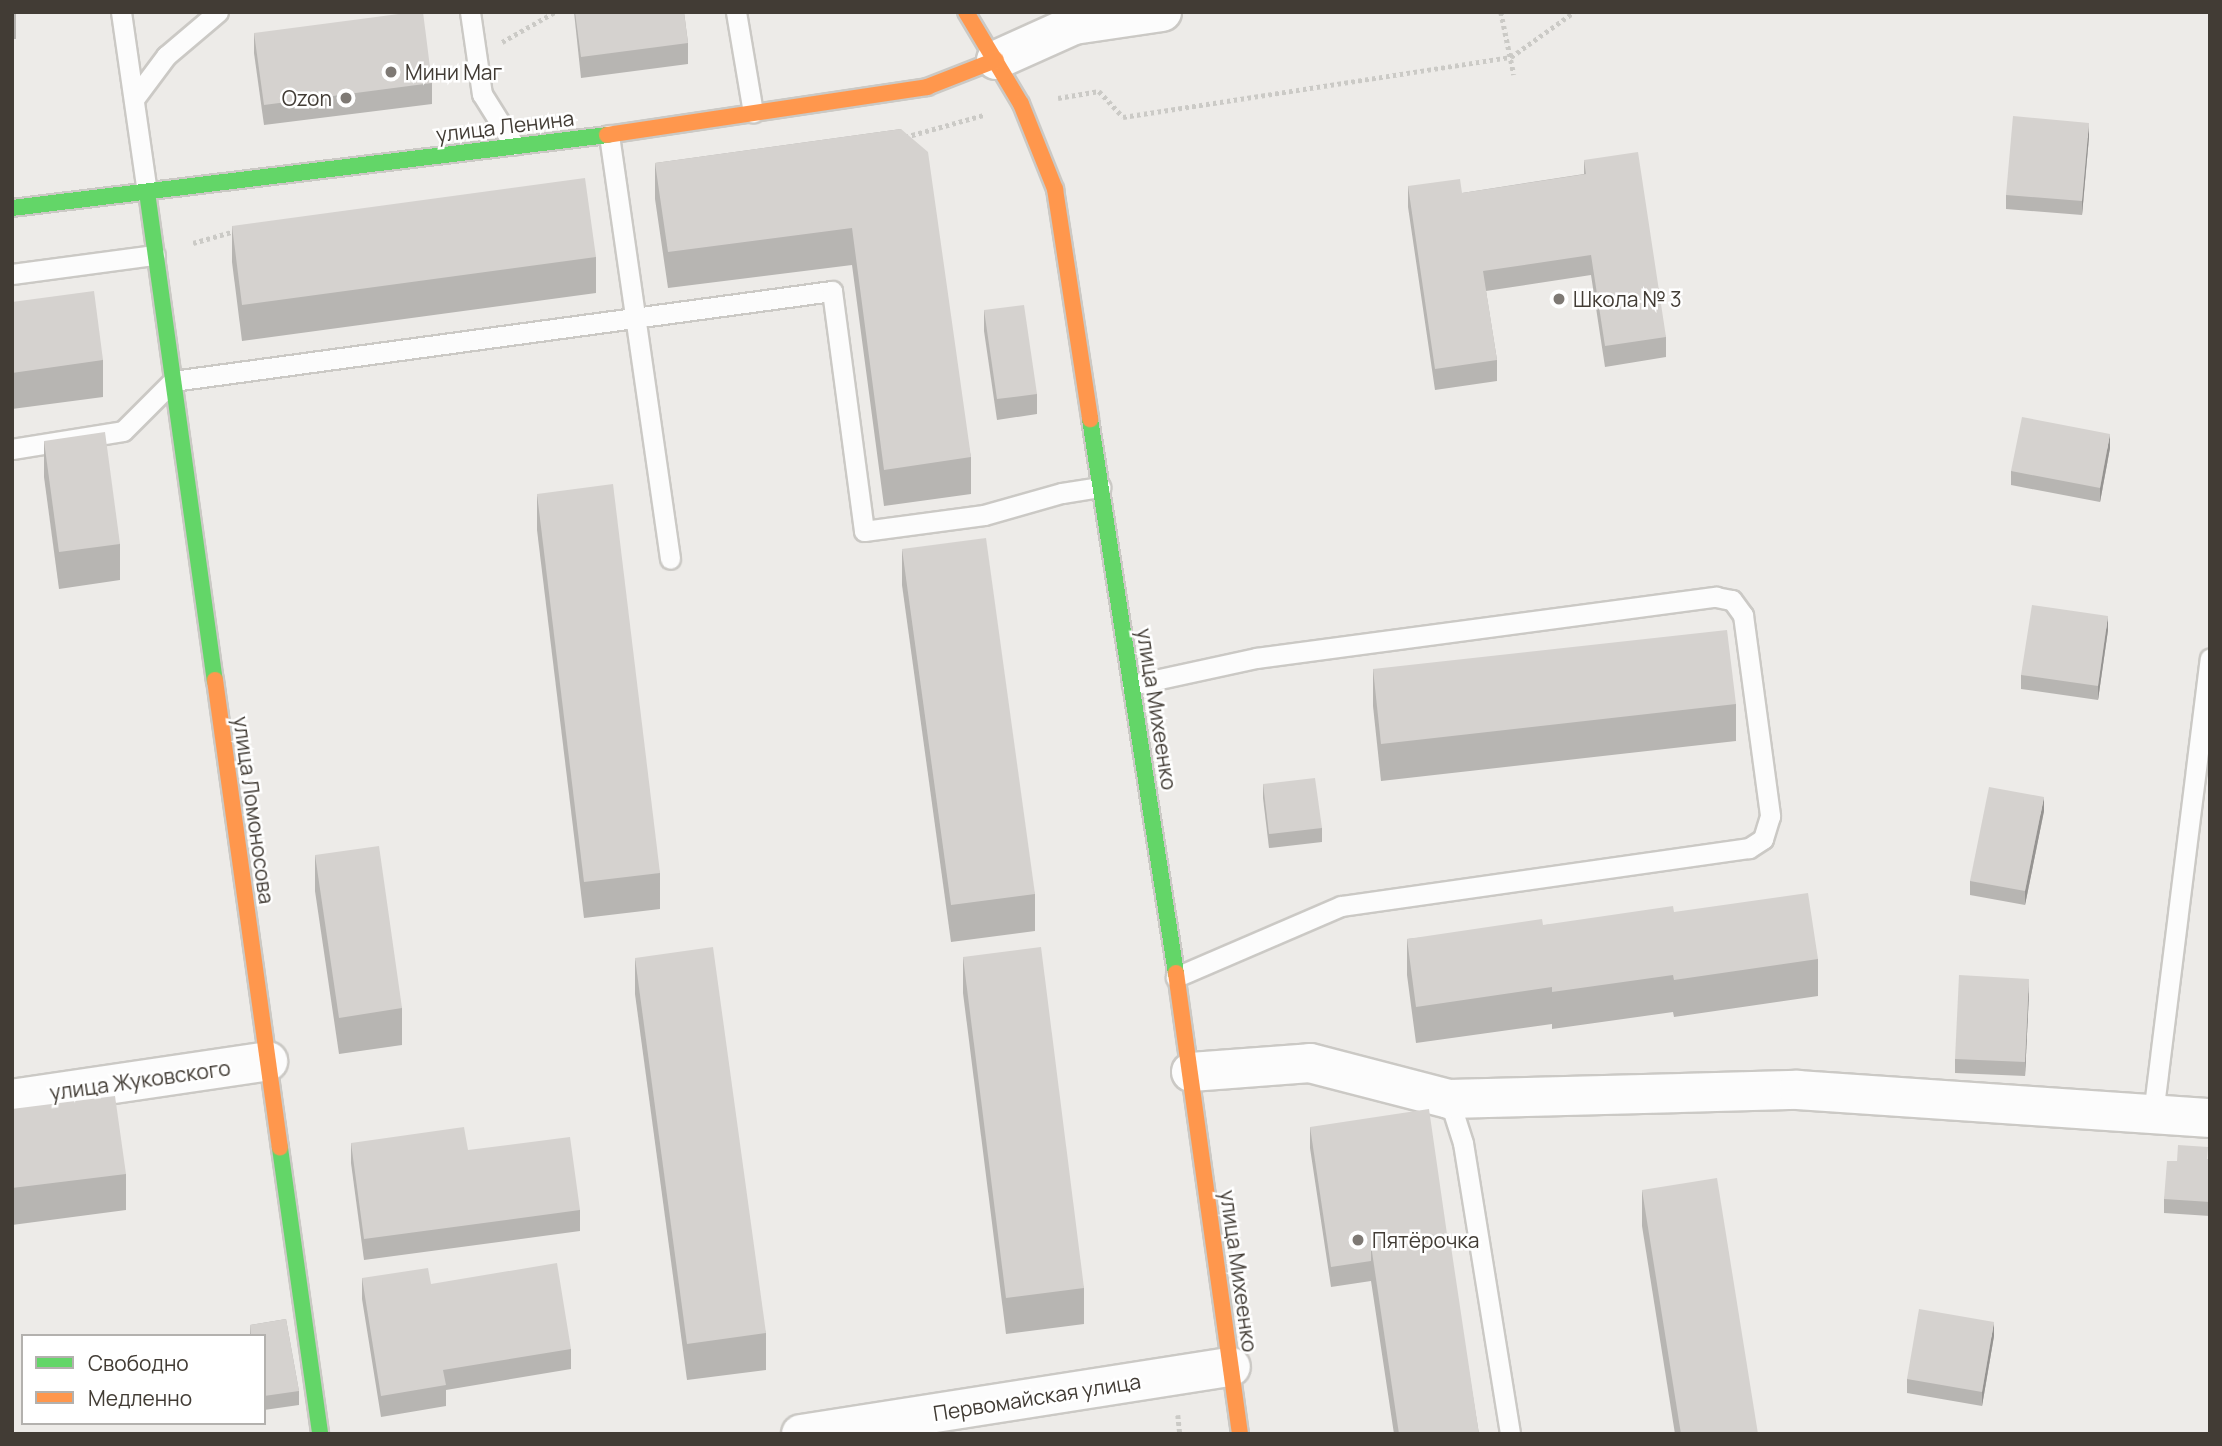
<!DOCTYPE html>
<meta charset="utf-8">
<style>
body{margin:0}
#map{position:relative;width:2222px;height:1446px;overflow:hidden;background:#edebe8;font-family:Manrope,sans-serif}
div>[style]{position:absolute}
.path>*{height:4.5px;margin-top:-2.25px;transform-origin:0;background:repeating-linear-gradient(90deg,#cbcac6 0 3.5px,transparent 0 7px)}
.roads{filter:drop-shadow(2px 0 #cbc9c5) drop-shadow(-2px 0 #cbc9c5) drop-shadow(0 2px #cbc9c5) drop-shadow(0 -2px #cbc9c5)}
.lane>*{height:19px;margin:-9.5px;padding:0 9.5px;transform-origin:9.5px;border-radius:9.5px;background:#fcfcfc}
.street>*{height:38px;margin:-19px;padding:0 19px;transform-origin:19px;border-radius:19px;background:#fcfcfc}
.fast>*{height:16px;margin:-8px;padding:0 8px;transform-origin:8px;border-radius:8px;background:#63d668}
.slow>*{height:16px;margin:-8px;padding:0 8px;transform-origin:8px;border-radius:8px;background:#ff974d}
.wall>*{inset:0;background:#b7b5b2}
.shaded-wall>*{inset:0;background:#959391}
.building>*{inset:0;background:#d5d2cf}
.dots>*{width:19px;height:19px;translate:-50% -50%;box-sizing:border-box;border:4px solid #fff;border-radius:50%}
span{translate:-50% -50%;white-space:nowrap;text-align:center;line-height:1.15;-webkit-text-stroke:5px #fff;paint-order:stroke}
.poi-label{font-size:21px;color:#423c35}
.left{translate:0 -50%;text-align:left}
.right{translate:-100% -50%;text-align:right}
.street-label{font-size:21px;color:#423c35}
.frame{position:absolute;inset:0;border:14px solid #423c35;pointer-events:none}
.legend{position:absolute;left:21px;top:1334px;width:245px;height:91px;box-sizing:border-box;background:#fff;border:2px solid #b3b1ae;margin:0;padding:9px 12px;list-style:none;font-size:21px;color:#423c35}
.legend li{display:flex;align-items:center;gap:14px;height:35px}
.legend b{width:35px;border:2px solid #b3b1ae}
</style>
<div id="map">
<div class="path">
<div style="left:1501px;top:12px;width:64px;rotate:78.3deg"></div>
<div style="left:502px;top:42px;width:61px;rotate:-29.5deg"></div>
<div style="left:1058px;top:98px;width:42px;rotate:-9.7deg"></div>
<div style="left:1099px;top:91px;width:35px;rotate:47deg"></div>
<div style="left:1123px;top:117px;width:393px;rotate:-8.8deg"></div>
<div style="left:1511px;top:57px;width:77px;rotate:-35.5deg"></div>
<div style="left:905px;top:137px;width:82px;rotate:-15.6deg"></div>
<div style="left:193px;top:243px;width:44px;rotate:-15.9deg"></div>
<div style="left:1178px;top:1415px;width:19px;rotate:84deg"></div>
</div>
<div class="roads">
<div class="lane">
<div style="left:121px;top:12px;width:182px;rotate:81.8deg"></div>
<div style="left:470px;top:12px;width:83px;rotate:81.7deg"></div>
<div style="left:482px;top:94px;width:60px;rotate:57.9deg"></div>
<div style="left:736px;top:12px;width:102px;rotate:80.4deg"></div>
<div style="left:134px;top:99px;width:54px;rotate:-53.3deg"></div>
<div style="left:166px;top:56px;width:68px;rotate:-40.2deg"></div>
<div style="left:609px;top:135px;width:428px;rotate:81.8deg"></div>
<div style="left:12px;top:274px;width:144px;rotate:-7.6deg"></div>
<div style="left:12px;top:449px;width:112px;rotate:-9.2deg"></div>
<div style="left:123px;top:431px;width:71px;rotate:-45deg"></div>
<div style="left:173px;top:381px;width:665px;rotate:-7.78deg"></div>
<div style="left:832px;top:291px;width:242px;rotate:82.4deg"></div>
<div style="left:864px;top:531px;width:121px;rotate:-7.6deg"></div>
<div style="left:984px;top:515px;width:81px;rotate:-15.8deg"></div>
<div style="left:1062px;top:493px;width:39px;rotate:-9deg"></div>
<div style="left:1132px;top:685px;width:127px;rotate:-12.3deg"></div>
<div style="left:1256px;top:658px;width:464px;rotate:-7.6deg"></div>
<div style="left:1716px;top:597px;width:16px;rotate:11deg"></div>
<div style="left:1732px;top:600px;width:19px;rotate:54deg"></div>
<div style="left:1743px;top:615px;width:203px;rotate:82.3deg"></div>
<div style="left:1770px;top:816px;width:24px;rotate:107deg"></div>
<div style="left:1763px;top:839px;width:17px;rotate:147deg"></div>
<div style="left:1749px;top:848px;width:412px;rotate:171.9deg"></div>
<div style="left:1341px;top:906px;width:180px;rotate:156.7deg"></div>
<div style="left:1449px;top:1099px;width:46px;rotate:72.3deg"></div>
<div style="left:1463px;top:1143px;width:295px;rotate:80.8deg"></div>
<div style="left:2153px;top:1114px;width:459px;rotate:-82.9deg"></div>
</div>
<div class="street">
<div style="left:996px;top:60px;width:85px;rotate:-24.2deg"></div>
<div style="left:1074px;top:25px;width:89px;rotate:-8.4deg"></div>
<div style="left:1191px;top:1072px;width:119px;rotate:-4.3deg"></div>
<div style="left:1310px;top:1063px;width:144px;rotate:14.5deg"></div>
<div style="left:1449px;top:1099px;width:349px;rotate:-1.5deg"></div>
<div style="left:1798px;top:1090px;width:413px;rotate:3.9deg"></div>
<div style="left:12px;top:1099px;width:259px;rotate:-8.4deg"></div>
<div style="left:801px;top:1434px;width:435px;rotate:-8.9deg"></div>
</div>
<div class="fast">
<div style="left:147px;top:192px;width:493px;rotate:82.1deg"></div>
<div style="left:12px;top:208px;width:599px;rotate:-6.99deg"></div>
<div style="left:1090px;top:419px;width:561px;rotate:81.18deg"></div>
<div style="left:280px;top:1148px;width:289px;rotate:82deg"></div>
</div>
<div class="slow">
<div style="left:966px;top:12px;width:107px;rotate:59.1deg"></div>
<div style="left:1021px;top:104px;width:92px;rotate:68.2deg"></div>
<div style="left:1055px;top:189px;width:233px;rotate:81.3deg"></div>
<div style="left:607px;top:135px;width:324px;rotate:-8.5deg"></div>
<div style="left:927px;top:87px;width:74px;rotate:-21.4deg"></div>
<div style="left:215px;top:680px;width:472px;rotate:82.1deg"></div>
<div style="left:1176px;top:973px;width:465px;rotate:82.1deg"></div>
</div>
</div>
<div class="wall">
<div style="clip-path:polygon(16px 12px,16px 39px,12px 39px,12px 13px)"></div>
<div style="clip-path:polygon(574px 12px,684px 12px,688px 43px,688px 64px,581px 78px)"></div>
<div style="clip-path:polygon(254px 33px,432px 83px,432px 104px,264px 125px,254px 53px)"></div>
<div style="clip-path:polygon(901px 129px,971px 457px,971px 494px,884px 506px,852px 265px,668px 288px,655px 199px,655px 163px)"></div>
<div style="clip-path:polygon(2089px 137px,2082px 215px,2006px 209px,2006px 195px)"></div>
<div style="clip-path:polygon(1584px 160px,1666px 337px,1666px 357px,1605px 367px,1591px 275px,1486px 291px,1497px 360px,1497px 381px,1435px 390px,1408px 207px,1408px 186px,1462px 193px,1584px 174px)"></div>
<div style="clip-path:polygon(232px 226px,596px 257px,596px 293px,242px 341px,232px 262px)"></div>
<div style="clip-path:polygon(12px 302px,103px 360px,103px 397px,12px 409px)"></div>
<div style="clip-path:polygon(984px 310px,1037px 394px,1037px 414px,997px 420px,984px 331px)"></div>
<div style="clip-path:polygon(44px 441px,120px 544px,120px 580px,59px 589px,44px 477px)"></div>
<div style="clip-path:polygon(2110px 448px,2100px 502px,2011px 485px,2011px 471px)"></div>
<div style="clip-path:polygon(537px 494px,660px 873px,660px 909px,584px 918px,537px 530px)"></div>
<div style="clip-path:polygon(902px 549px,1035px 894px,1035px 931px,951px 942px,902px 585px)"></div>
<div style="clip-path:polygon(2108px 630px,2098px 700px,2021px 689px,2021px 675px)"></div>
<div style="clip-path:polygon(1373px 669px,1736px 704px,1736px 741px,1381px 781px,1373px 706px)"></div>
<div style="clip-path:polygon(1263px 784px,1322px 828px,1322px 842px,1269px 848px,1263px 798px)"></div>
<div style="clip-path:polygon(2044px 811px,2025px 905px,1970px 895px,1970px 881px)"></div>
<div style="clip-path:polygon(315px 855px,402px 1008px,402px 1045px,339px 1054px,315px 891px)"></div>
<div style="clip-path:polygon(1674px 912px,1818px 959px,1818px 996px,1674px 1017px,1673px 1012px,1552px 1029px,1552px 1024px,1416px 1043px,1407px 975px,1407px 939px)"></div>
<div style="clip-path:polygon(963px 957px,1084px 1288px,1084px 1324px,1006px 1334px,963px 993px)"></div>
<div style="clip-path:polygon(635px 958px,766px 1333px,766px 1370px,687px 1380px,635px 994px)"></div>
<div style="clip-path:polygon(2029px 993px,2025px 1076px,1955px 1073px,1955px 1059px)"></div>
<div style="clip-path:polygon(12px 1109px,126px 1174px,126px 1210px,12px 1225px)"></div>
<div style="clip-path:polygon(1310px 1127px,1447px 1234px,1479px 1434px,1394px 1434px,1371px 1281px,1331px 1287px,1310px 1148px)"></div>
<div style="clip-path:polygon(351px 1143px,468px 1150px,580px 1210px,580px 1231px,364px 1260px,351px 1163px)"></div>
<div style="clip-path:polygon(2208px 1159px,2210px 1159px,2210px 1216px,2164px 1213px,2164px 1199px,2177px 1161px)"></div>
<div style="clip-path:polygon(1642px 1190px,1758px 1434px,1675px 1434px,1642px 1226px)"></div>
<div style="clip-path:polygon(362px 1278px,431px 1284px,571px 1349px,571px 1369px,446px 1390px,446px 1406px,381px 1417px,362px 1299px)"></div>
<div style="clip-path:polygon(286px 1319px,299px 1391px,299px 1405px,264px 1410px,264px 1336px,250px 1336px,250px 1325px)"></div>
<div style="clip-path:polygon(1994px 1336px,1982px 1406px,1907px 1393px,1907px 1379px)"></div>
</div>
<div class="shaded-wall">
<div style="clip-path:polygon(2089px 123px,2089px 137px,2082px 215px,2082px 201px)"></div>
<div style="clip-path:polygon(2110px 434px,2110px 448px,2100px 502px,2100px 488px)"></div>
<div style="clip-path:polygon(2108px 616px,2108px 630px,2098px 700px,2098px 686px)"></div>
<div style="clip-path:polygon(2044px 797px,2044px 811px,2025px 905px,2025px 891px)"></div>
<div style="clip-path:polygon(2029px 979px,2029px 993px,2025px 1076px,2025px 1062px)"></div>
<div style="clip-path:polygon(1994px 1322px,1994px 1336px,1982px 1406px,1982px 1392px)"></div>
</div>
<div class="building">
<div style="clip-path:polygon(414px 12px,423px 12px,432px 83px,264px 105px,254px 33px)"></div>
<div style="clip-path:polygon(575px 12px,684px 12px,688px 43px,581px 57px)"></div>
<div style="clip-path:polygon(2013px 116px,2089px 123px,2082px 201px,2006px 195px)"></div>
<div style="clip-path:polygon(901px 129px,928px 152px,971px 457px,884px 470px,852px 228px,668px 252px,655px 163px)"></div>
<div style="clip-path:polygon(1638px 152px,1666px 337px,1605px 346px,1591px 255px,1483px 271px,1497px 360px,1435px 369px,1408px 186px,1460px 179px,1462px 193px,1586px 174px,1584px 160px)"></div>
<div style="clip-path:polygon(585px 178px,596px 257px,242px 305px,232px 226px)"></div>
<div style="clip-path:polygon(94px 291px,103px 360px,12px 373px,12px 302px)"></div>
<div style="clip-path:polygon(1024px 305px,1037px 394px,997px 399px,984px 310px)"></div>
<div style="clip-path:polygon(2022px 417px,2110px 434px,2100px 488px,2011px 471px)"></div>
<div style="clip-path:polygon(105px 432px,120px 544px,59px 552px,44px 441px)"></div>
<div style="clip-path:polygon(613px 484px,660px 873px,584px 882px,537px 494px)"></div>
<div style="clip-path:polygon(986px 538px,1035px 894px,951px 905px,902px 549px)"></div>
<div style="clip-path:polygon(2032px 605px,2108px 616px,2098px 686px,2021px 675px)"></div>
<div style="clip-path:polygon(1727px 630px,1736px 704px,1381px 744px,1373px 669px)"></div>
<div style="clip-path:polygon(1315px 778px,1322px 828px,1269px 834px,1263px 784px)"></div>
<div style="clip-path:polygon(1989px 787px,2044px 797px,2025px 891px,1970px 881px)"></div>
<div style="clip-path:polygon(379px 846px,402px 1008px,339px 1018px,315px 855px)"></div>
<div style="clip-path:polygon(1808px 893px,1818px 959px,1674px 980px,1673px 975px,1552px 992px,1552px 987px,1416px 1007px,1407px 939px,1542px 919px,1543px 925px,1673px 906px,1674px 912px)"></div>
<div style="clip-path:polygon(713px 947px,766px 1333px,687px 1344px,635px 958px)"></div>
<div style="clip-path:polygon(1041px 947px,1084px 1288px,1006px 1298px,963px 957px)"></div>
<div style="clip-path:polygon(1959px 975px,2029px 979px,2025px 1062px,1955px 1059px)"></div>
<div style="clip-path:polygon(115px 1096px,126px 1174px,12px 1188px,12px 1109px)"></div>
<div style="clip-path:polygon(1429px 1109px,1447px 1234px,1371px 1245px,1371px 1261px,1331px 1267px,1310px 1127px)"></div>
<div style="clip-path:polygon(464px 1127px,468px 1150px,570px 1137px,580px 1210px,364px 1239px,351px 1143px)"></div>
<div style="clip-path:polygon(2178px 1145px,2208px 1147px,2207px 1159px,2210px 1159px,2210px 1202px,2164px 1199px,2167px 1161px,2177px 1161px)"></div>
<div style="clip-path:polygon(1717px 1178px,1758px 1434px,1681px 1434px,1642px 1190px)"></div>
<div style="clip-path:polygon(1449px 1233px,1479px 1434px,1399px 1434px,1371px 1245px)"></div>
<div style="clip-path:polygon(557px 1263px,571px 1349px,443px 1370px,446px 1385px,381px 1396px,362px 1278px,428px 1268px,431px 1284px)"></div>
<div style="clip-path:polygon(1919px 1309px,1994px 1322px,1982px 1392px,1907px 1379px)"></div>
<div style="clip-path:polygon(286px 1319px,299px 1391px,264px 1396px,264px 1336px,251px 1336px,250px 1325px)"></div>
</div>
<div class="dots">
<div style="left:391px;top:72px;background:#7e7974"></div>
<div style="left:346px;top:98px;background:#7e7974"></div>
<div style="left:1559px;top:299px;background:#7e7974"></div>
<div style="left:1358px;top:1240px;background:#7e7974"></div>
</div>
<div class="poi-label">
<span class="left" style="left:405px;top:72px">Мини Маг</span>
<span class="right" style="left:332px;top:98px">Ozon</span>
<span class="left" style="left:1573px;top:299px">Школа № 3</span>
<span class="left" style="left:1372px;top:1240px">Пятёрочка</span>
</div>
<div class="street-label">
<span style="left:505px;top:126px;rotate:-7deg">улица Ленина</span>
<span style="left:1157px;top:709px;rotate:81deg">улица Михеенко</span>
<span style="left:254px;top:810px;rotate:82deg">улица Ломоносова</span>
<span style="left:140px;top:1080px;rotate:-8deg">улица Жуковского</span>
<span style="left:1239px;top:1271px;rotate:82deg">улица Михеенко</span>
<span style="left:1037px;top:1397px;rotate:-9deg">Первомайская улица</span>
</div>
<div class="frame"></div>
<ul class="legend">
<li><b style="height:9px;background:#63d668"></b>Свободно</li>
<li><b style="height:9px;background:#ff974d"></b>Медленно</li>
</ul>
</div>
